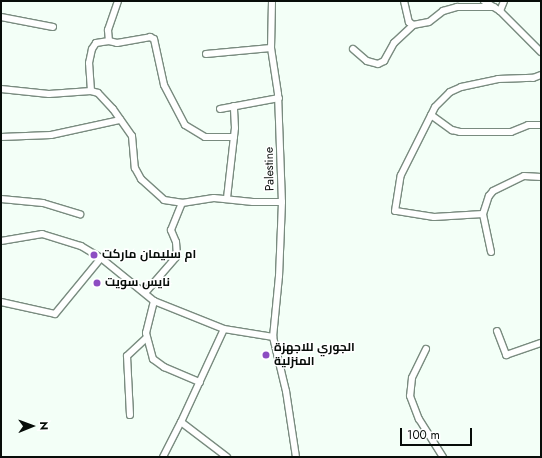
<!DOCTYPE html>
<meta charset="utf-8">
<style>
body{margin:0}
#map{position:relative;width:542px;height:458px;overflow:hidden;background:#f3fff7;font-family:Jost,Cairo,sans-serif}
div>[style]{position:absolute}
.roads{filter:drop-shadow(1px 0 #798b7f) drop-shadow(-1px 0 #798b7f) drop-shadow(0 1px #798b7f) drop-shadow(0 -1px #798b7f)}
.minor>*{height:6px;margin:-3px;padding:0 3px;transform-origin:3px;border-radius:3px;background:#fff}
.dots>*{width:11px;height:11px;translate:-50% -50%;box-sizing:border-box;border:2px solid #fff;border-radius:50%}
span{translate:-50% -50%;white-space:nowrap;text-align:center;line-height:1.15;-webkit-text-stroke:3px #fff;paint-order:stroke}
.street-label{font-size:12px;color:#070d09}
.poi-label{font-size:12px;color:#070d09;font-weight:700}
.left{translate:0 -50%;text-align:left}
.frame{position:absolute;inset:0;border:2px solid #070d09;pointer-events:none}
.north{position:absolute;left:12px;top:406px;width:40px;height:40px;-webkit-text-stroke:3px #fff;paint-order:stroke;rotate:89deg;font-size:11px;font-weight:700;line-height:16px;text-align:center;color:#070d09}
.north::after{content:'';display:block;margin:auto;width:14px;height:18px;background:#070d09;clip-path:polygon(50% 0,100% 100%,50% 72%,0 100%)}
.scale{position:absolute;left:400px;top:428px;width:72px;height:18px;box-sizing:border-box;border:2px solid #070d09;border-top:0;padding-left:5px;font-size:12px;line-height:14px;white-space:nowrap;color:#070d09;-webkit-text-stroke:3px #fff;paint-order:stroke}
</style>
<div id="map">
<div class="roads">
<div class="minor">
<div style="left:118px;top:1px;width:31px;rotate:109deg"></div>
<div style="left:108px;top:30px;width:11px;rotate:85deg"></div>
<div style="left:109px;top:41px;width:8px;rotate:14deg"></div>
<div style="left:117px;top:43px;width:34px;rotate:-10deg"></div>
<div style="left:150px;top:37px;width:4px;rotate:27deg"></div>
<div style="left:154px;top:39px;width:47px;rotate:77.7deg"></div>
<div style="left:164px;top:85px;width:45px;rotate:62.3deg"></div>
<div style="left:185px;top:125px;width:23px;rotate:31deg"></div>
<div style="left:205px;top:137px;width:29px"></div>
<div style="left:272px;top:1px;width:47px;rotate:91.2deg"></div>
<div style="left:271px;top:48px;width:47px;rotate:81.3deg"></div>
<div style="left:278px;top:94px;width:108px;rotate:87.9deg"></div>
<div style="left:282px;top:202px;width:74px;rotate:92.3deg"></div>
<div style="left:279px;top:276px;width:61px;rotate:95.6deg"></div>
<div style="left:273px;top:337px;width:56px;rotate:76.5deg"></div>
<div style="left:286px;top:391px;width:67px;rotate:81.4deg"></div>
<div style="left:404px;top:1px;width:22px;rotate:77deg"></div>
<div style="left:409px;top:22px;width:5px;rotate:37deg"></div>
<div style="left:413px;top:25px;width:16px;rotate:-11deg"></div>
<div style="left:429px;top:22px;width:18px;rotate:-38deg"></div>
<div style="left:443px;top:11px;width:15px;rotate:-16deg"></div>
<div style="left:457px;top:7px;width:37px"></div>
<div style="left:484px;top:1px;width:19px;rotate:32deg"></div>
<div style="left:500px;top:11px;width:58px;rotate:45deg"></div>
<div style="left:500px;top:11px;width:11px;rotate:-68deg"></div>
<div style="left:1px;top:17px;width:53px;rotate:10.9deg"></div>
<div style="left:353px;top:49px;width:18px;rotate:41deg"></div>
<div style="left:367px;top:61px;width:11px;rotate:15deg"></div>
<div style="left:378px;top:64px;width:7px;rotate:-27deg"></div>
<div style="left:384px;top:61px;width:21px;rotate:-61deg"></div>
<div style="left:394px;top:43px;width:26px;rotate:-43deg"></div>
<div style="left:206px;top:54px;width:65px;rotate:-5.3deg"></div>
<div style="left:1px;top:89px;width:48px;rotate:5.9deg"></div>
<div style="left:49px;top:94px;width:42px;rotate:-4.1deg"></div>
<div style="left:91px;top:91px;width:7px;rotate:16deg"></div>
<div style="left:98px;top:93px;width:22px;rotate:47deg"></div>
<div style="left:113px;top:109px;width:33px;rotate:55deg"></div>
<div style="left:132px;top:136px;width:32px;rotate:85deg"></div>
<div style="left:135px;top:168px;width:13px;rotate:61deg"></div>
<div style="left:141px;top:179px;width:31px;rotate:42deg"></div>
<div style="left:164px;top:200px;width:18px;rotate:9deg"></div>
<div style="left:182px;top:203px;width:32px;rotate:-9deg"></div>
<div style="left:214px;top:198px;width:39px;rotate:6deg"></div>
<div style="left:253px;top:202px;width:29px"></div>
<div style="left:91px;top:91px;width:28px;rotate:-94deg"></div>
<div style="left:89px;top:63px;width:14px;rotate:-78deg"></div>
<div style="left:92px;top:49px;width:7px;rotate:-56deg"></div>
<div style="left:96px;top:43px;width:13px;rotate:-9deg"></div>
<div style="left:220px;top:109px;width:60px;rotate:-10.6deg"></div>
<div style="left:431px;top:115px;width:26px;rotate:36deg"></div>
<div style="left:452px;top:130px;width:8px;rotate:14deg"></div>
<div style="left:460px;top:132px;width:51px"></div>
<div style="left:511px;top:132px;width:18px;rotate:-22deg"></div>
<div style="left:528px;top:125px;width:13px"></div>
<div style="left:1px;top:137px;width:50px;rotate:-2.3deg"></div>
<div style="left:51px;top:135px;width:71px;rotate:-12.3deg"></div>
<div style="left:227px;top:198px;width:70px;rotate:-83.5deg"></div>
<div style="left:235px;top:128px;width:22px;rotate:-93deg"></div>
<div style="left:1px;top:199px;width:42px;rotate:5.4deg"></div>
<div style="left:43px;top:203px;width:39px;rotate:17deg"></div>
<div style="left:483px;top:214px;width:49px;rotate:176.5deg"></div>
<div style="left:434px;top:217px;width:39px;rotate:-171deg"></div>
<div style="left:395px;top:211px;width:36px;rotate:-81deg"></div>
<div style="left:401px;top:175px;width:76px;rotate:-63.4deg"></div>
<div style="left:435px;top:107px;width:21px;rotate:-45deg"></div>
<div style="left:450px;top:92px;width:12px;rotate:-24deg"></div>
<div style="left:461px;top:87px;width:38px;rotate:-12deg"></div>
<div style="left:498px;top:79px;width:35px;rotate:-2deg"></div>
<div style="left:533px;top:78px;width:9px;rotate:-21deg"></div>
<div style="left:1px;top:241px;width:42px;rotate:-9.7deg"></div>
<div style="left:42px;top:234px;width:41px;rotate:17.1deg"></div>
<div style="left:81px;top:246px;width:23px;rotate:31deg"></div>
<div style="left:101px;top:258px;width:68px;rotate:39.1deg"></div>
<div style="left:154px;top:301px;width:75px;rotate:21.8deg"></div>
<div style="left:224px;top:329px;width:50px;rotate:9.3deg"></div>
<div style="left:491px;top:252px;width:39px;rotate:-102deg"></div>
<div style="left:483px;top:214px;width:19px;rotate:-72deg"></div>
<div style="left:489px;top:196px;width:6px;rotate:-51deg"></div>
<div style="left:493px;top:191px;width:34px;rotate:-26deg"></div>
<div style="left:524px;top:176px;width:17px;rotate:3deg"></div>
<div style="left:145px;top:293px;width:49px;rotate:-49.1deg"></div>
<div style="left:177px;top:256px;width:14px;rotate:-94deg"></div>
<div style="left:176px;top:242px;width:13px;rotate:-113deg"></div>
<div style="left:171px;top:230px;width:29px;rotate:-68deg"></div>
<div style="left:154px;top:301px;width:33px;rotate:104deg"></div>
<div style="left:146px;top:333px;width:27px;rotate:75deg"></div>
<div style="left:153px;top:359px;width:14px;rotate:36deg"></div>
<div style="left:164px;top:367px;width:39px;rotate:23deg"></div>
<div style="left:1px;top:302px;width:55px;rotate:12.5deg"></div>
<div style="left:55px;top:314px;width:72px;rotate:-50.6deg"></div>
<div style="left:497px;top:331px;width:26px;rotate:69deg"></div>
<div style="left:506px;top:355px;width:37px;rotate:-19deg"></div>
<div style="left:426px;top:349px;width:32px;rotate:116deg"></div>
<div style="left:412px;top:378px;width:18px;rotate:96deg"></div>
<div style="left:410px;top:396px;width:25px;rotate:69deg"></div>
<div style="left:419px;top:419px;width:45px;rotate:57.7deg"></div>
<div style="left:130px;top:415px;width:59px;rotate:-92.9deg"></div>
<div style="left:127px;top:356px;width:26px;rotate:-43deg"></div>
<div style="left:181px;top:422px;width:102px;rotate:-65.2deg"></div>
<div style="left:163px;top:457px;width:39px;rotate:-63deg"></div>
<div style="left:181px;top:422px;width:58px;rotate:37.3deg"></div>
</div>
</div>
<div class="dots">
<div style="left:94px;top:255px;background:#8d4dc2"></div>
<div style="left:97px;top:283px;background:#8d4dc2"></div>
<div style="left:266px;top:355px;background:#8d4dc2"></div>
</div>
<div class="street-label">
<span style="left:270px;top:169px;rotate:-91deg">Palestine</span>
</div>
<div class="poi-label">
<span class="left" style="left:102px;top:255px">ام سليمان ماركت</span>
<span class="left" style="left:105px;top:283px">نايس سويت</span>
<span class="left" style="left:274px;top:355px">الجوري للاجهزة<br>المنزلية</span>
</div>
<div class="frame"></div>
<div class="north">N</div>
<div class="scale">100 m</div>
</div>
